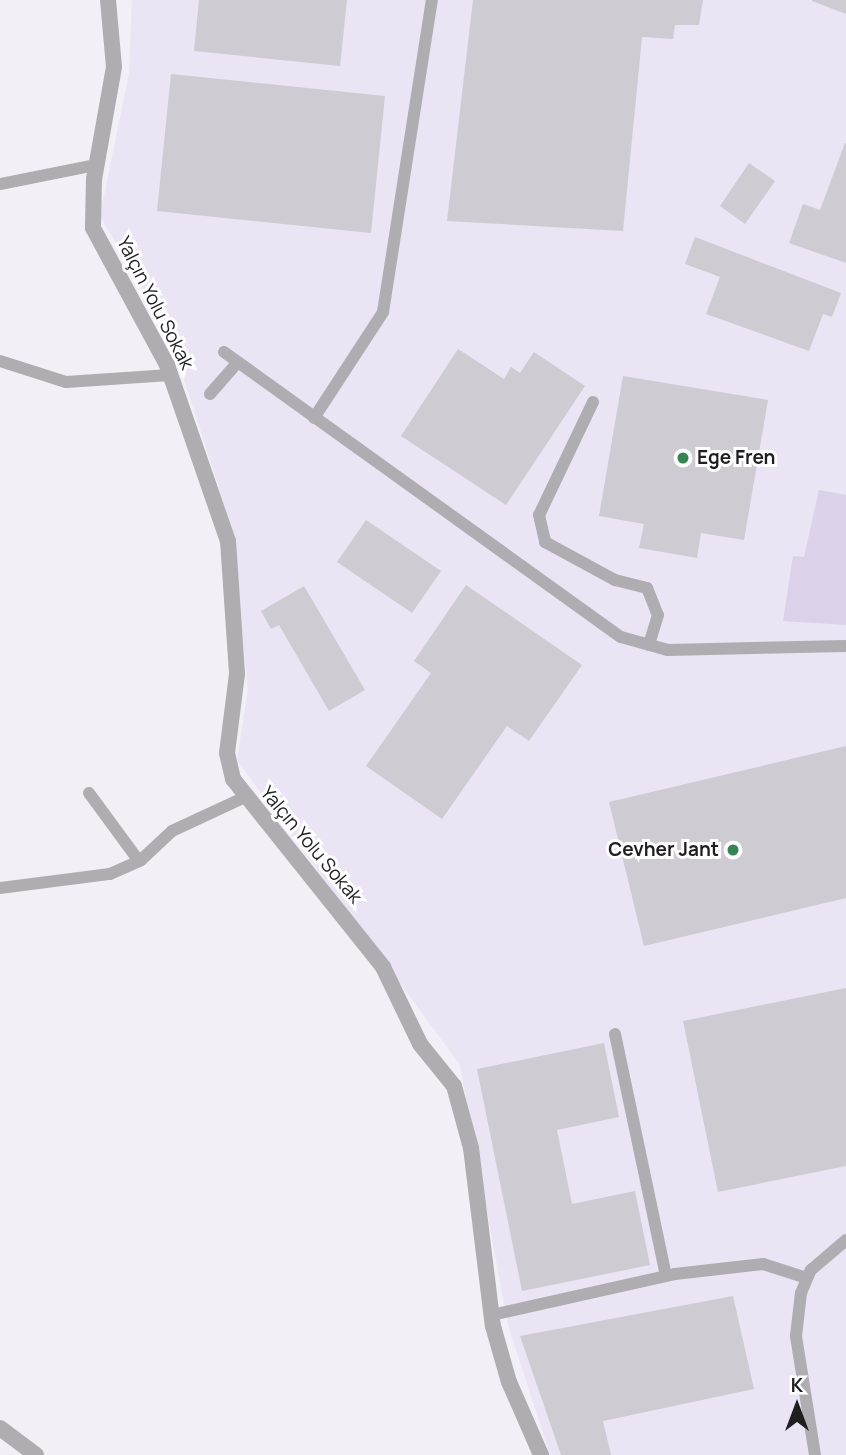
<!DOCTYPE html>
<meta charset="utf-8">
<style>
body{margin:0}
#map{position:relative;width:846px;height:1455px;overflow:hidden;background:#f2eff7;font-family:Manrope,sans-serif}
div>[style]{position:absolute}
.built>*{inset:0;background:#eae4f4}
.green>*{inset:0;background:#dbd1e9}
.building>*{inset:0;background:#cecbd3}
.minor>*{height:12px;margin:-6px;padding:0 6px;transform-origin:6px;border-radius:6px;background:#afadb1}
.tertiary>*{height:16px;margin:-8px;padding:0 8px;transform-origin:8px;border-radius:8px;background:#afadb1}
.dots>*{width:19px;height:19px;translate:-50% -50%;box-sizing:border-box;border:4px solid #fefdff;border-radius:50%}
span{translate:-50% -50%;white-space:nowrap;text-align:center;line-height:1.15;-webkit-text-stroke:6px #fefdff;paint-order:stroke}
.street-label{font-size:19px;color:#1f1e21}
.poi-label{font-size:19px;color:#1f1e21;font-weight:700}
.left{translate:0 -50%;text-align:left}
.right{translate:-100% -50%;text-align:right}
.north{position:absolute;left:762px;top:1371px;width:70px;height:70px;-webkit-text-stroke:5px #fefdff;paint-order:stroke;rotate:0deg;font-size:19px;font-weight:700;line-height:28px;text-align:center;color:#1f1e21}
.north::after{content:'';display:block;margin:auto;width:24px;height:32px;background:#1f1e21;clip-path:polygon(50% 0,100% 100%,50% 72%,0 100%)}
</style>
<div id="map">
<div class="built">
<div style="clip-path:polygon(132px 0,846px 0,846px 1455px,550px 1455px,508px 1325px,460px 1065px,237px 760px,248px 689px,231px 525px,169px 333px,100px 216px,129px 73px)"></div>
</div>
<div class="green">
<div style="clip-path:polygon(819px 490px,846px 495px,846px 625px,783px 621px,793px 556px,804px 557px)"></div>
</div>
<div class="building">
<div style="clip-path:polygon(199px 0,347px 0,340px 66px,194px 51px)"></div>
<div style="clip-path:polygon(473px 0,703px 0,699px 25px,675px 25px,673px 39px,642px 37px,623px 231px,447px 221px)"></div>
<div style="clip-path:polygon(846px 0,846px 14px,812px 1px,812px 0)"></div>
<div style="clip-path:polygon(171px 74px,385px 96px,371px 233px,157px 211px)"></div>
<div style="clip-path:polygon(845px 143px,846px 143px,846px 263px,789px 243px,803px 204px,820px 210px)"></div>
<div style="clip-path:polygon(749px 163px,775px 181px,745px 224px,720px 206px)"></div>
<div style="clip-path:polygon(695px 237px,841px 293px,832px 317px,823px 314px,809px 351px,706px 314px,720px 277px,685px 264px)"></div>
<div style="clip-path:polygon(458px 349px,504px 379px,511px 367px,520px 373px,534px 352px,585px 386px,506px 505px,401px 436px)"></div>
<div style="clip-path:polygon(623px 376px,768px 400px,744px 540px,701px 533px,697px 558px,639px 548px,644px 524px,599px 516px)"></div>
<div style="clip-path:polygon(366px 520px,441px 571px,412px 613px,337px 562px)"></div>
<div style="clip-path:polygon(466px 585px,582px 665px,529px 741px,507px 726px,442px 819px,366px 766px,431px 673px,414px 661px)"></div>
<div style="clip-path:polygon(304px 586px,365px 690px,329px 711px,279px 625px,271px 629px,261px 611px)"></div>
<div style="clip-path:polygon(846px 746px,846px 898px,644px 946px,609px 802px)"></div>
<div style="clip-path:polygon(846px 988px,846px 1166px,718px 1192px,683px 1021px)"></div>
<div style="clip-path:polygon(604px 1043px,619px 1117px,557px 1130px,572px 1204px,635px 1191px,650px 1265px,522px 1291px,477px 1069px)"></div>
<div style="clip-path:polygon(733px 1296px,754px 1389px,603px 1421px,611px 1455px,561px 1455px,520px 1336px)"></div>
</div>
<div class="minor">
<div style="left:0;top:184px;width:98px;rotate:-11.2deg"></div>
<div style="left:224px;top:352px;width:489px;rotate:35.7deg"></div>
<div style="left:621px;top:637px;width:49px;rotate:15.5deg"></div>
<div style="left:668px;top:650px;width:178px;rotate:-1.3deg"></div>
<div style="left:0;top:361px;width:69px;rotate:17.7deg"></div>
<div style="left:66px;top:382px;width:104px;rotate:-3.9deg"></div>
<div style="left:210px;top:394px;width:41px;rotate:-48.9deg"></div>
<div style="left:593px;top:402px;width:125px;rotate:115.5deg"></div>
<div style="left:539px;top:515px;width:28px;rotate:77deg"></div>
<div style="left:545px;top:542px;width:80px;rotate:28.5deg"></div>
<div style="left:615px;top:580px;width:33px;rotate:14deg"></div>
<div style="left:647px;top:588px;width:29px;rotate:68deg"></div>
<div style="left:658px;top:615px;width:31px;rotate:107deg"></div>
<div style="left:314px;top:418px;width:126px;rotate:-56.9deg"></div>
<div style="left:383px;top:312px;width:316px;rotate:-81.1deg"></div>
<div style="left:89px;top:793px;width:84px;rotate:53.7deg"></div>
<div style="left:0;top:888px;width:111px;rotate:-7.3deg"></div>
<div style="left:110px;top:874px;width:34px;rotate:-24deg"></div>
<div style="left:141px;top:860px;width:42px;rotate:-43.1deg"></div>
<div style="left:172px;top:831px;width:78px;rotate:-24.9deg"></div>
<div style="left:615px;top:1034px;width:247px;rotate:78.1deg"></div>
<div style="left:492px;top:1315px;width:188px;rotate:-12.6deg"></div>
<div style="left:675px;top:1274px;width:89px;rotate:-6.5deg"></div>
<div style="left:763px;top:1264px;width:46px;rotate:17.7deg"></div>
<div style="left:815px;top:1455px;width:121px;rotate:-99.1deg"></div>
<div style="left:796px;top:1336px;width:43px;rotate:-83.4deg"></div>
<div style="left:801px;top:1293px;width:25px;rotate:-67deg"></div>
<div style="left:811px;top:1270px;width:46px;rotate:-40.6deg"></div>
</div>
<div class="tertiary">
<div style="left:108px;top:0;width:67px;rotate:84.9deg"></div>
<div style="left:114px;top:67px;width:114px;rotate:100.1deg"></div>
<div style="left:94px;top:179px;width:49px;rotate:91.2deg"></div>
<div style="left:93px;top:228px;width:156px;rotate:61.6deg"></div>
<div style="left:167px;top:365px;width:186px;rotate:70.9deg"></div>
<div style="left:228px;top:541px;width:133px;rotate:86.1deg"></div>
<div style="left:237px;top:674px;width:80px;rotate:97.2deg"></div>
<div style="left:227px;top:753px;width:27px;rotate:77deg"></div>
<div style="left:233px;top:779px;width:241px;rotate:51.4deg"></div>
<div style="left:383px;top:967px;width:85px;rotate:64.3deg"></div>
<div style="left:420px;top:1044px;width:54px;rotate:51deg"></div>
<div style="left:454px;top:1086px;width:64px;rotate:74.7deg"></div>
<div style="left:471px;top:1148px;width:179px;rotate:83deg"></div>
<div style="left:493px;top:1326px;width:58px;rotate:74.1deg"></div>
<div style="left:509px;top:1382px;width:80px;rotate:66.3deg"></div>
<div style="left:0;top:1428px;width:45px;rotate:36.9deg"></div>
</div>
<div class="dots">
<div style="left:683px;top:458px;background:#368453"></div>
<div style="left:733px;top:850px;background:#368453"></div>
</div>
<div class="street-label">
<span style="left:155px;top:303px;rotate:63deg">Yalçın Yolu Sokak</span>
<span style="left:311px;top:845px;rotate:50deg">Yalçın Yolu Sokak</span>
</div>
<div class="poi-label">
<span class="left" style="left:697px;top:458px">Ege Fren</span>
<span class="right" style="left:719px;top:850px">Cevher Jant</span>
</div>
<div class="north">K</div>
</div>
